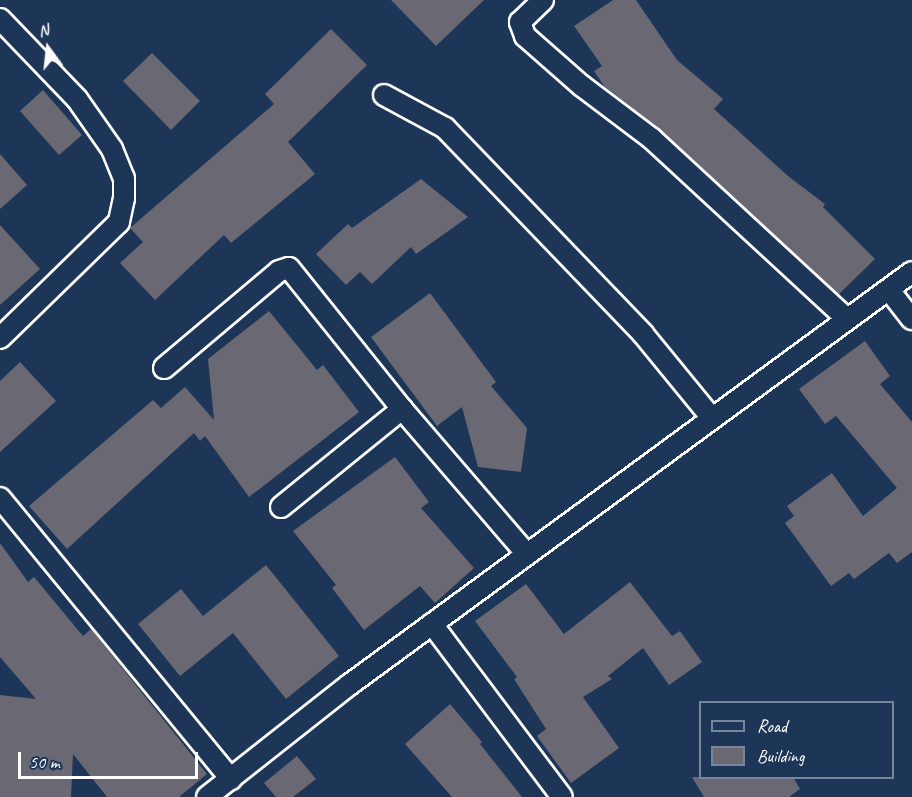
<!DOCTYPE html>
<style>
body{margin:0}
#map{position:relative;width:912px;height:797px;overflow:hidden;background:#1d3557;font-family:Caveat,sans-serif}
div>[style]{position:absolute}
.building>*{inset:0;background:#696873}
.roads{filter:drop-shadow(2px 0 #fff) drop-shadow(-2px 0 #fff) drop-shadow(0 2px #fff) drop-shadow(0 -2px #fff)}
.minor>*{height:20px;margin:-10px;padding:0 10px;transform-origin:10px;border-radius:10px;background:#1d3557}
span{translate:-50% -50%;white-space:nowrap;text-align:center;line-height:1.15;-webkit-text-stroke:5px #1d3557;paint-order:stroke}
.legend{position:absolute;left:699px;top:701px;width:195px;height:78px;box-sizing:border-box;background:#1d3557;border:2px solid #77869a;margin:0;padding:8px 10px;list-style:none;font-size:18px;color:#fff}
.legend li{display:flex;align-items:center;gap:12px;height:30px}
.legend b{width:30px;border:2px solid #77869a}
.north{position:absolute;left:18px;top:18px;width:60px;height:60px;-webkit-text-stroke:4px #1d3557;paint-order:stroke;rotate:345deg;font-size:16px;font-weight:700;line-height:24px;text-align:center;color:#fff}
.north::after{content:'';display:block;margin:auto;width:21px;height:27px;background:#fff;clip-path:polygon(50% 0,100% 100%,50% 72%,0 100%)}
.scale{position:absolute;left:18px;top:752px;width:180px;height:27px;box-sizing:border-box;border:3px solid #fff;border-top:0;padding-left:8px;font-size:18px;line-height:21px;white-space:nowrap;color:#fff;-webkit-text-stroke:4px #1d3557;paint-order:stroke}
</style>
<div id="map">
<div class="building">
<div style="clip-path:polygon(391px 0,484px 0,436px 46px)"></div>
<div style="clip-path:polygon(613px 0,636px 0,677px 60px,723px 99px,714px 109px,788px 176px,825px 204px,823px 207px,875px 259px,838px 295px,660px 130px,604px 86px,594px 71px,602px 66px,574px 26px)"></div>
<div style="clip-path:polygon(331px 29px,367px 65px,288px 142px,315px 174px,231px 243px,224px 235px,155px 300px,120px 263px,143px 242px,130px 228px,274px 104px,265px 94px)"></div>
<div style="clip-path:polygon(152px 53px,200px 101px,171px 130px,123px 81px)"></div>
<div style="clip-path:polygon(43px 90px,82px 135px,59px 155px,20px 111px)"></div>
<div style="clip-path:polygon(0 154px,27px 185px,0 209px)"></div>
<div style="clip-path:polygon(421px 179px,468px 217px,416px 254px,411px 247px,372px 284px,360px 272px,346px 285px,316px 254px,348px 224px,352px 228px)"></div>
<div style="clip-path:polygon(0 225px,40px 269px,0 305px)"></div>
<div style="clip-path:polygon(430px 293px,496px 382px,491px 386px,527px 428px,521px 472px,478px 467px,462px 407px,437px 426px,371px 337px)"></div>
<div style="clip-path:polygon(269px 311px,317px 370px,323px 365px,359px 412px,249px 497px,205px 436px,200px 441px,194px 433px,67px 549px,29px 506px,153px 400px,161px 408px,185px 387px,214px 420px,208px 359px)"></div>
<div style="clip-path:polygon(865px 341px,890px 376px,880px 384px,912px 422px,912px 552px,897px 563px,889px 553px,854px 579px,849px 573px,831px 586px,785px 523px,794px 516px,787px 506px,832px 473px,863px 516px,897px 488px,836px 416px,825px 424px,799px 389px)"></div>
<div style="clip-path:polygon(20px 362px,56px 401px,0 452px,0 381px)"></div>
<div style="clip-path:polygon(395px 457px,429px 502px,421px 508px,474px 568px,435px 603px,420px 586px,364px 630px,332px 588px,336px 585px,293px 531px)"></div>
<div style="clip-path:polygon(0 543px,28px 582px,34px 577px,83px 636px,91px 629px,207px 774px,179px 797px,107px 797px,73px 754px,71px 797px,0 797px,0 695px,36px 699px,0 657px)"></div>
<div style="clip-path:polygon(266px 565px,339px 656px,286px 699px,233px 633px,180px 676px,138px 624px,181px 589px,203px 616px)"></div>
<div style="clip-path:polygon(630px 582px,672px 636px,680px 631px,702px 662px,669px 685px,643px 648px,608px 676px,612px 679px,583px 697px,619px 748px,571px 783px,537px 736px,546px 729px,514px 679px,517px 677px,475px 621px,526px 584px,564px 634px)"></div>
<div style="clip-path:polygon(450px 704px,482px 742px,480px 744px,522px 797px,452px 797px,405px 744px)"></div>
<div style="clip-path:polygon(297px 756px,316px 779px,293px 797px,276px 797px,264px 783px)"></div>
<div style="clip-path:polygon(692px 777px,793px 777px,800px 789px,789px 797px,704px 797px)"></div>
</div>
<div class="roads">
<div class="minor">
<div style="left:543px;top:0;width:32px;rotate:136deg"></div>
<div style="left:520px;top:22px;width:15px;rotate:70deg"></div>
<div style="left:525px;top:36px;width:76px;rotate:41.3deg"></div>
<div style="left:582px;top:86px;width:88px;rotate:37.1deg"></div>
<div style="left:652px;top:139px;width:264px;rotate:42.7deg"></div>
<div style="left:0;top:19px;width:111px;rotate:46.1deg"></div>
<div style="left:77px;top:99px;width:61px;rotate:55deg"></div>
<div style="left:112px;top:149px;width:31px;rotate:68deg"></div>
<div style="left:124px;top:178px;width:20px;rotate:90deg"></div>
<div style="left:124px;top:198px;width:25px;rotate:102deg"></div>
<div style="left:119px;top:222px;width:166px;rotate:135.7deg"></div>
<div style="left:384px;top:95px;width:69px;rotate:28.4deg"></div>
<div style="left:445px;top:128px;width:286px;rotate:46.1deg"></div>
<div style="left:643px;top:334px;width:107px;rotate:50.7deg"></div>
<div style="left:889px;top:290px;width:37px;rotate:52deg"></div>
<div style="left:164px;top:368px;width:150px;rotate:-40.1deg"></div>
<div style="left:279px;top:271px;width:10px;rotate:-17deg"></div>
<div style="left:289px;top:268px;width:181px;rotate:51.3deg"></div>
<div style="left:402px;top:409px;width:190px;rotate:49.3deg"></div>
<div style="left:0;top:498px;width:364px;rotate:50.6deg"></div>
<div style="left:281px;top:507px;width:156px;rotate:-39deg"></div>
<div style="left:432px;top:624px;width:216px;rotate:53.1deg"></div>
<div style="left:207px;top:797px;width:181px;rotate:-38.3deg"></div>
<div style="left:349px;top:685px;width:698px;rotate:-36.26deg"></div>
</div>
</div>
<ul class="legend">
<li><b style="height:8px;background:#1d3557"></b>Road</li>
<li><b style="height:16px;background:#696873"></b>Building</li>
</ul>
<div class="north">N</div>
<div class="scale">50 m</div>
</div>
